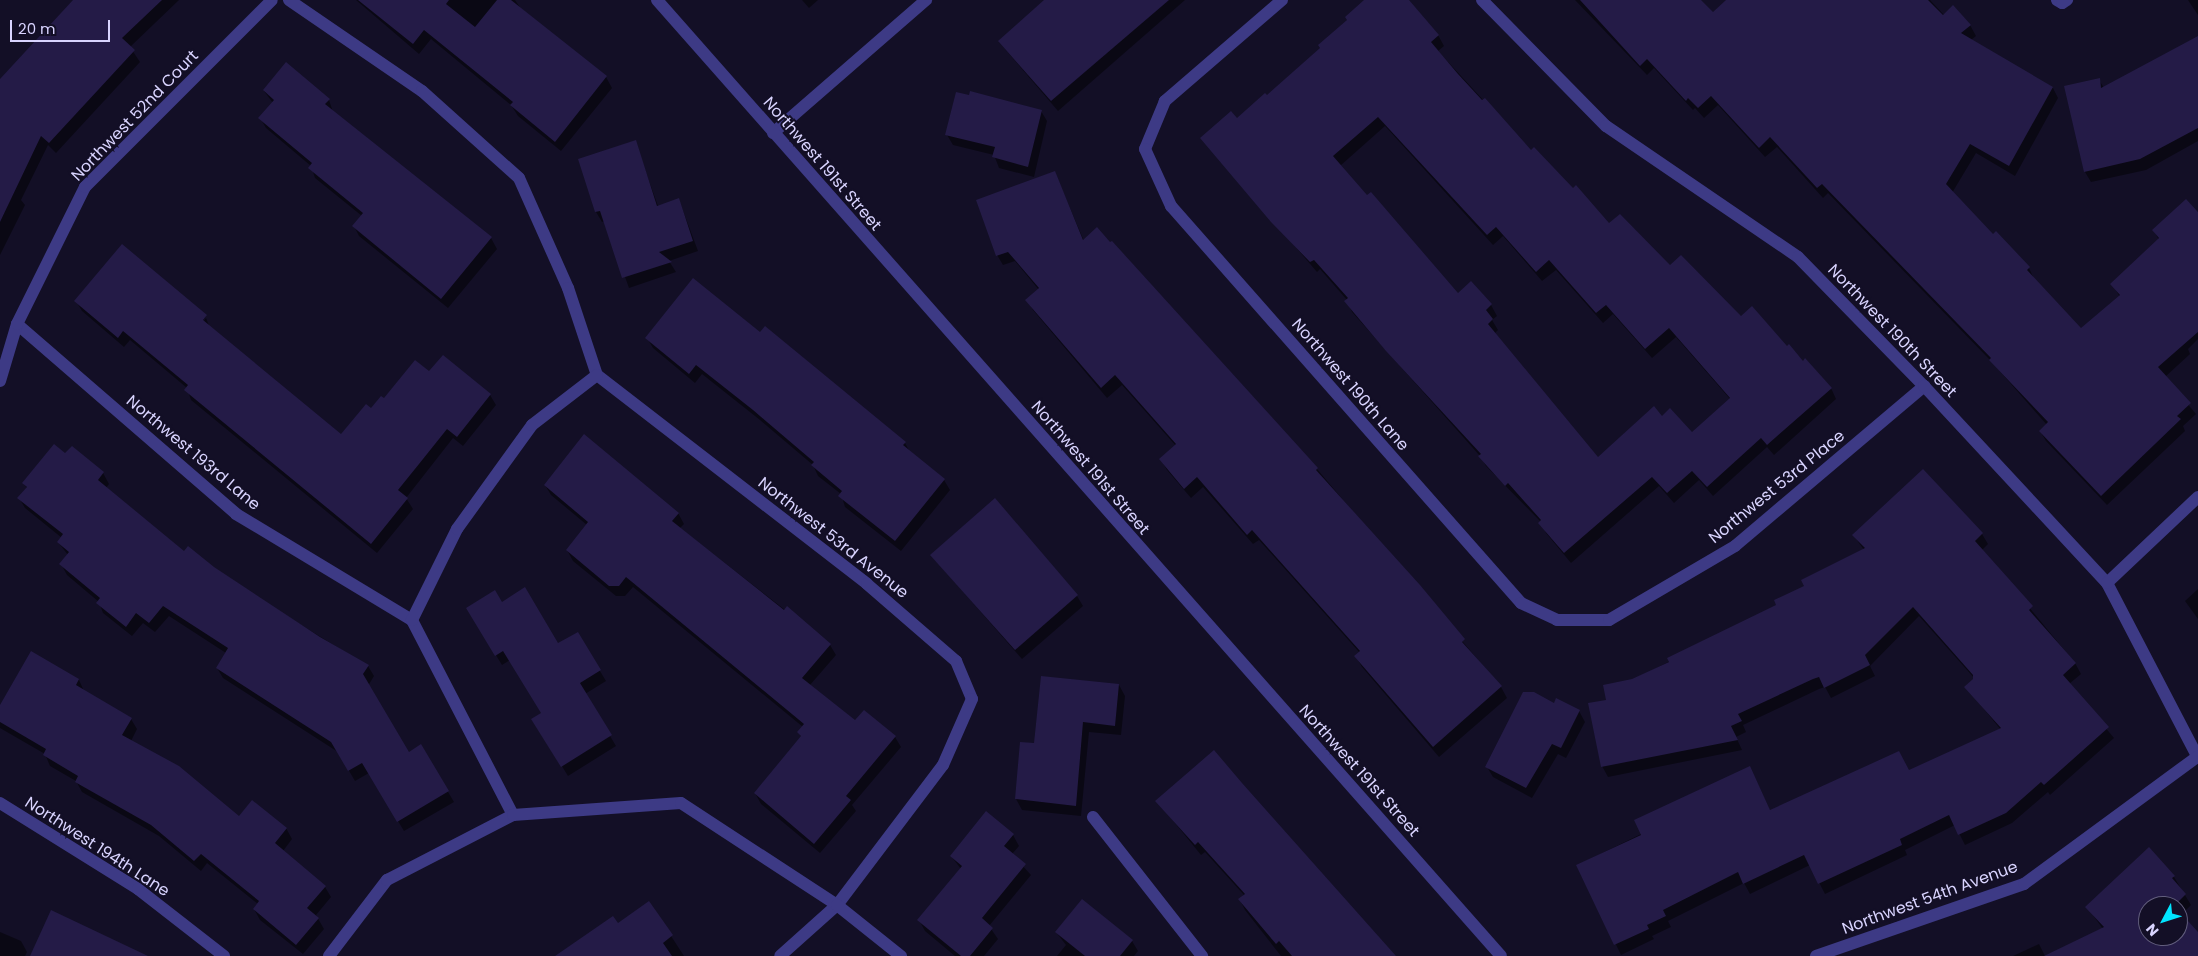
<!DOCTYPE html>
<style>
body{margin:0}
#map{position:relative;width:2198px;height:956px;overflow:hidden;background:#130f26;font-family:Poppins,sans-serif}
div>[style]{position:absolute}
.shadow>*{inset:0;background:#0007}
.building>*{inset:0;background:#241b47}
.minor>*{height:12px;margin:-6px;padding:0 6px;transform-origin:6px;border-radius:6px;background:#3d3a85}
.tertiary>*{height:12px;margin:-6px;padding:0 6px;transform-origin:6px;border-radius:6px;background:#3d3a85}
span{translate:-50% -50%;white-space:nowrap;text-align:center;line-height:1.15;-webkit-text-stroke:4px #130f26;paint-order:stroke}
.street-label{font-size:16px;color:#d9d4ff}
.north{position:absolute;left:2138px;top:896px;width:50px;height:50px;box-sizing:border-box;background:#130f26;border:1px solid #625e7d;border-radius:50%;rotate:230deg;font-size:14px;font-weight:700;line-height:20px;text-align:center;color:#d9d4ff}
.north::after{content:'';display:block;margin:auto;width:18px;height:22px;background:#00e5ff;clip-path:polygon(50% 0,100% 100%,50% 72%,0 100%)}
.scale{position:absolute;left:10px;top:20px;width:100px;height:22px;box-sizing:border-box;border:2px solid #d9d4ff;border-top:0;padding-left:6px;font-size:15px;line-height:18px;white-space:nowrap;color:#d9d4ff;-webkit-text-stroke:4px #130f26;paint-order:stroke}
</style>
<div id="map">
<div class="shadow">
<div style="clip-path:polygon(75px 0,179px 0,130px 47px,140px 62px,56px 153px,48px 145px,21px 200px,25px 205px,0 255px,0 81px)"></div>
<div style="clip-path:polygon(356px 0,515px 0,523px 12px,606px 77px,612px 88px,561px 151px,518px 116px,511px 105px,431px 39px,419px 54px)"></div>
<div style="clip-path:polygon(802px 0,818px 0,809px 8px)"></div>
<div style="clip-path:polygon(1046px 0,1185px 0,1058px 111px,999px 42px)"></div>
<div style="clip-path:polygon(evenodd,1366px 0,1408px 0,1438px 35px,1444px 46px,1438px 51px,1531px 152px,1609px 225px,1787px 348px,1831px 388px,1836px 399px,1774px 455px,1767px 447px,1713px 496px,1699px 480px,1674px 503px,1659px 486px,1571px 563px,1546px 533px,1541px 522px,1486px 466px,1480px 456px,1352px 312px,1347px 300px,1320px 269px,1317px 272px,1202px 138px,1237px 120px,1267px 96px,1321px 49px,1366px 0,1385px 126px,1493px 245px,1503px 236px,1542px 281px,1556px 270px,1603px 323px,1613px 314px,1652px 358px,1676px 337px,1730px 399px,1692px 434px,1662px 417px,1598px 459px,1494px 334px,1498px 330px,1492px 320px,1497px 316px,1491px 305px,1457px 295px,1340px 166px,1385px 126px)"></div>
<div style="clip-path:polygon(1575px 0,1699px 0,1713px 14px,1728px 0,1930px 0,1944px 15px,1970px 25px,1976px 36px,1971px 40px,2053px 88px,2058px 98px,2015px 176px,1976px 153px,1952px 193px,1993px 236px,2029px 268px,2034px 279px,2081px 330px,2120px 297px,2112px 284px,2159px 240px,2154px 231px,2186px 201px,2198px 212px,2198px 339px,2188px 349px,2190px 354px,2165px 377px,2196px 414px,2183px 426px,2185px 431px,2107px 505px,2046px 441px,2040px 431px,2047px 425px,1990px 360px,1828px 193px,1823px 198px,1777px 147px,1765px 157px,1718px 105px,1704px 118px,1695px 108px,1693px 110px,1654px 68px,1647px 75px)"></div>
<div style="clip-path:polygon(2188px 0,2198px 0,2198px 15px)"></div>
<div style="clip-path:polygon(2198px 37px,2198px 141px,2146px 170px,2091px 182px,2085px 172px,2099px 80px,2104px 88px)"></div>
<div style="clip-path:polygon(264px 91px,329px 100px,333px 112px,491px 238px,497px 249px,448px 308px,359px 236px,354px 226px,362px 216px,315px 178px,311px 166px,266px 128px,260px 118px,273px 103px)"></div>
<div style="clip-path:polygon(1041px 111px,1047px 121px,1034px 177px,999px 168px,994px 155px,953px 145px,947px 135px)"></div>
<div style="clip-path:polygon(635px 142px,658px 206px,679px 200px,698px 251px,669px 261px,676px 272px,629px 288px,605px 221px,602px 222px,596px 212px)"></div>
<div style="clip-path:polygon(1055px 173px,1084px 241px,1317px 469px,1501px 687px,1507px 698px,1439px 757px,1362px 667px,1356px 657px,1360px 653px,1259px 540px,1253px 544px,1203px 487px,1191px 498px,1167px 470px,1161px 460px,1176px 446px,1122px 385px,1107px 398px,1033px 310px,1027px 300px,1039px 290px,1015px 261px,1003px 265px,997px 255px)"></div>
<div style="clip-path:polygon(76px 301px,206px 316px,200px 326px,206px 318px,210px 328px,341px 436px,384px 400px,429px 373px,490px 395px,496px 405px,463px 446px,453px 438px,406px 498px,413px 509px,377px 553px,191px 400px,187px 388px,130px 340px,124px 347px,82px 311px)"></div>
<div style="clip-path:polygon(760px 333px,905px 443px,911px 454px,944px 480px,950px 490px,901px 551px,845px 507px,841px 494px,818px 476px,813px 465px,760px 420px,702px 374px,695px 383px,653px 348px,647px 338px)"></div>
<div style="clip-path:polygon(72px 447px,103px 473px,109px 484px,106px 488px,184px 553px,368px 666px,374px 676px,368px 686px,408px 753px,421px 746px,454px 802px,404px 831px,369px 773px,355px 781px,338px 752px,223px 678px,217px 668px,226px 653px,169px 616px,155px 632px,143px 623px,132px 636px,103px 613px,99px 602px,67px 575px,61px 564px,68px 555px,58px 542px,62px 538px,25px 508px,19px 498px,27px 488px,23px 483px,65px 455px)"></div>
<div style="clip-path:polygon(545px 485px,678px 513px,684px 524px,680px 528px,830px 645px,836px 655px,810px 685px,855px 722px,895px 737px,901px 747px,852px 805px,856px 811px,820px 853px,761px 804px,755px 793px,802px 738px,799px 732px,803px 727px,633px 587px,625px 596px,616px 596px,573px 561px,567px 550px,587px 525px,551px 495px)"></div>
<div style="clip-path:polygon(1982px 534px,1988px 544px,1982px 550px,2075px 663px,2081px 674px,2069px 684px,2114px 738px,2050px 795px,2048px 792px,2012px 823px,1965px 845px,1955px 825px,1905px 850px,1907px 855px,1825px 894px,1810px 865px,1750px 894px,1744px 883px,1668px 921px,1671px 927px,1652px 936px,1654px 939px,1621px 955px,1578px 865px,1755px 778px,1770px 811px,1909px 771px,2001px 730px,1966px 687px,1975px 679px,1919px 616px,1870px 666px,1875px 676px,1831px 698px,1825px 687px,1819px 689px,1743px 725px,1746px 732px,1736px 737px,1742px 750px,1608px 777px,1602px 766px,1608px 701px,1633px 680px,1778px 606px,1864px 550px,1854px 536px)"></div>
<div style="clip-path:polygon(931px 555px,1077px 596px,1083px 606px,1022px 659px)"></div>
<div style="clip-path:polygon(2198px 589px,2198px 619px,2185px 601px)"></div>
<div style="clip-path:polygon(502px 604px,558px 644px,577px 633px,606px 681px,585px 694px,616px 746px,568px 776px,539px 729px,543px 713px,510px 660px,502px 665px,473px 618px)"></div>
<div style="clip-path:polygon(79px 680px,84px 691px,131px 719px,137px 729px,131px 741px,239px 818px,286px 828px,292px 839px,283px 851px,325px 887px,331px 897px,316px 915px,324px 929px,303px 954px,260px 920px,254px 909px,258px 904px,207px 863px,201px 871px,159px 836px,82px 792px,76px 781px,50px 766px,45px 754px,0 728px,0 707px)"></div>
<div style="clip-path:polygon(1119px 685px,1125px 696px,1121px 735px,1089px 732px,1081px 816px,1022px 810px,1016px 799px,1021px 743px,1036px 745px)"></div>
<div style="clip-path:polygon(1555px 705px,1579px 711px,1585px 722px,1566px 758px,1558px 754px,1532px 798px,1493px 777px,1487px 767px)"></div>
<div style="clip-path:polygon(1157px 801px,1394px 956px,1281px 956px,1245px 910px,1240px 900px,1244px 895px,1205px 852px,1201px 855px)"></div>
<div style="clip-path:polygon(986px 813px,1013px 835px,1019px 846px,1012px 854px,1031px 875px,989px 926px,998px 939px,984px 956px,955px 956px,925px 931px,919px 920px,961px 869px,951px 856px)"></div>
<div style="clip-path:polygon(evenodd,2149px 849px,2174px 877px,2191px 905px,2181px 915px,2198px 934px,2198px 956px,2047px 956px,2103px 929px,2087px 907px,2149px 849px,2148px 906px,2178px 906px,2178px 936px,2148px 936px,2148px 906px)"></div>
<div style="clip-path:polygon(649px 902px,684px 956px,557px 956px,618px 924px)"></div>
<div style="clip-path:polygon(0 932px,21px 941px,27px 952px,25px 956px,0 956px)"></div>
<div style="clip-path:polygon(1056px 932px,1132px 941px,1138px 951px,1134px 956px,1057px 956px,1066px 945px)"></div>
<div style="clip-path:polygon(2039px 944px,2045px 956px,2013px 956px)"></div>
</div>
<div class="building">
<div style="clip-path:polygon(73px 0,162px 0,122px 38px,135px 50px,49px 143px,41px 136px,0 222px,0 79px)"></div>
<div style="clip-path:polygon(358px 0,449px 0,446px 4px,475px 27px,497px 0,511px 0,607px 76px,555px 142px,510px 105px,513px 102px,424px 30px,413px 44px)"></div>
<div style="clip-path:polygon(1044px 0,1169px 0,1051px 101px,998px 41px)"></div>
<div style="clip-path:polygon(evenodd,1364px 0,1409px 0,1439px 35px,1431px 42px,1458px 74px,1482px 100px,1485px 98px,1531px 150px,1534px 147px,1573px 188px,1576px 185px,1609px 223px,1620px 214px,1670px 265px,1681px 255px,1741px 316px,1752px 306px,1787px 346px,1789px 344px,1803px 361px,1805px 358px,1832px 388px,1767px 445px,1761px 438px,1707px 487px,1692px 471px,1667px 493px,1652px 477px,1564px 553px,1538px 523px,1541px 520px,1508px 483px,1505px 486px,1478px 456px,1481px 454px,1386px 351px,1344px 301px,1348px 298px,1314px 260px,1310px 262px,1271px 222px,1200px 138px,1231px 111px,1237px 118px,1265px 93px,1267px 95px,1320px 48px,1318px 45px,1347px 20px,1345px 17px,1364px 0,1378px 117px,1487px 235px,1496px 227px,1536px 272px,1549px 260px,1596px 313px,1606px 305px,1645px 349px,1669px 328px,1730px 398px,1692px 432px,1670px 408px,1662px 416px,1654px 406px,1598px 457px,1488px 324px,1493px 319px,1486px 310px,1492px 304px,1471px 281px,1458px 293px,1371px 192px,1367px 195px,1333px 156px,1378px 117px)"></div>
<div style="clip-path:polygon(1580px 0,1701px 0,1713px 12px,1726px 0,1928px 0,1943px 15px,1953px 5px,1971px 25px,1961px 33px,2053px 87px,2009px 166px,1970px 144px,1946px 184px,1993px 234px,1996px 231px,2030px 267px,2027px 270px,2081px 328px,2120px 295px,2110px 284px,2159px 238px,2152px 230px,2186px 199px,2198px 212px,2198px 332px,2158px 367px,2191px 403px,2177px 416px,2181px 419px,2101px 496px,2039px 431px,2048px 422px,1989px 360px,1991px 358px,1822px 184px,1817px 188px,1770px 137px,1759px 148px,1711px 96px,1698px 108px,1688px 98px,1686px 101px,1647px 59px,1640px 66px)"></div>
<div style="clip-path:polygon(2198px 36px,2198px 128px,2140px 159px,2084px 172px,2064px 86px,2100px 78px,2101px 88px)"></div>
<div style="clip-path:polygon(286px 62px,330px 99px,325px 104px,492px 237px,441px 299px,352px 226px,363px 213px,308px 168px,312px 163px,258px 118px,274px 100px,263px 90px)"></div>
<div style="clip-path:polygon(970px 91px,1042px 110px,1028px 167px,992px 157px,995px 147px,945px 135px,956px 92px,969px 95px)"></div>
<div style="clip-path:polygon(636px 140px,657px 206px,679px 198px,693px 241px,659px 252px,672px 262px,622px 278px,600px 211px,595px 212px,578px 159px)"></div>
<div style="clip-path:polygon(1055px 171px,1083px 240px,1097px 227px,1110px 242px,1112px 241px,1318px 468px,1316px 470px,1420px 585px,1465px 639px,1462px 642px,1502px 686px,1433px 747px,1354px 656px,1360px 651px,1252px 530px,1247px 535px,1197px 477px,1184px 489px,1159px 459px,1176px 444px,1115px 375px,1101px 388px,1025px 300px,1039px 288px,1008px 252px,996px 256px,976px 200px)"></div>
<div style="clip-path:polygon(122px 244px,207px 315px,203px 320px,341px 434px,366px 404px,371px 408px,381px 396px,384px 398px,415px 360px,429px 371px,443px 355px,491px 394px,457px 437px,447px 429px,419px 464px,398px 490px,408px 498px,371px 544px,184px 390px,188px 385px,123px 331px,118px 338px,74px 301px)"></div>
<div style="clip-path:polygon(693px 278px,760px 332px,765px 326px,906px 442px,903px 445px,945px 479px,895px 541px,838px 496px,842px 491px,811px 465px,814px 462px,753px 410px,696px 365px,689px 374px,645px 338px)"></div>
<div style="clip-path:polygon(584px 434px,679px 513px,672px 521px,784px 610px,787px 606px,831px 644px,802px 678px,855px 720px,864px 710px,896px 736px,846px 796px,851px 800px,814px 844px,754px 793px,801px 736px,797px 732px,804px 724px,626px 577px,619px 586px,609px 586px,566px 550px,588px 522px,544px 485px)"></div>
<div style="clip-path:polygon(54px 444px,65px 453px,72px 446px,104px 472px,98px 480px,184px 551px,188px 546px,214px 567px,320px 637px,369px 665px,363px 674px,409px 752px,421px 744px,449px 791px,397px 822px,362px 763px,348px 771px,331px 742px,216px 668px,228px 648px,163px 606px,149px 623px,136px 613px,126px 627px,96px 603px,100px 598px,59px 564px,69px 552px,57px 542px,63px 534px,17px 498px,27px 487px,22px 483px)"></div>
<div style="clip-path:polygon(1923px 469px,1983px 533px,1975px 541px,2033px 606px,2029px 610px,2076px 663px,2063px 675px,2109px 727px,2044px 785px,2041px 782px,2006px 813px,1958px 835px,1949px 815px,1900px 839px,1902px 845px,1818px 884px,1804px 855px,1743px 884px,1738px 872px,1663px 910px,1666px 916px,1647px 925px,1649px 929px,1614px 945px,1576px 865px,1641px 835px,1634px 820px,1750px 766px,1770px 810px,1899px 751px,1909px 770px,2001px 728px,1964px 687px,1973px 679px,1973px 675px,1913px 607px,1865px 655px,1870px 665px,1824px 688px,1819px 677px,1813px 679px,1738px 714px,1742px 721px,1731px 726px,1738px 740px,1601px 767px,1588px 703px,1606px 700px,1603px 685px,1632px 679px,1669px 662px,1667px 658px,1776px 605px,1774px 600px,1804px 586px,1801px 580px,1865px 548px,1852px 535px)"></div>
<div style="clip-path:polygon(995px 498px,1078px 595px,1015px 650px,930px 555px)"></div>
<div style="clip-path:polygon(525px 587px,558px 643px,578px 632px,601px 670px,580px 683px,612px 735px,561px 767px,531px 719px,541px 713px,503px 651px,495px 656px,466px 608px,495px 590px,502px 602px)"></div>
<div style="clip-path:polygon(31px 651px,79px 679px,76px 685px,132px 718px,122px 735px,179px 766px,239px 816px,252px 800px,287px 828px,275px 843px,326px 886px,307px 908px,319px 918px,296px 945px,253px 909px,259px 901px,201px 854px,194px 861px,151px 825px,75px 782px,78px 776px,43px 755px,46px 749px,0 722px,0 705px)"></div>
<div style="clip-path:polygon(1041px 676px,1119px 684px,1115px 726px,1083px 722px,1076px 806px,1015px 799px,1020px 742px,1034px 743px)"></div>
<div style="clip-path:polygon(1523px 692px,1534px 692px,1554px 703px,1556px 698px,1580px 710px,1561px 748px,1552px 744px,1526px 788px,1485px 767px)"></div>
<div style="clip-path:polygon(1214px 750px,1242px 783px,1396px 956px,1292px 956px,1279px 941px,1276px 944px,1238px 899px,1245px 894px,1198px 842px,1195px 845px,1155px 801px)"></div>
<div style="clip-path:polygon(986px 811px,1014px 834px,1004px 846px,1026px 864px,982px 918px,993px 928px,970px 956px,961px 956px,917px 920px,962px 866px,950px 856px)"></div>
<div style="clip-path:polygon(2149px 847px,2175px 876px,2172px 878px,2186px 894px,2174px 906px,2148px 906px,2148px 936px,2178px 936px,2178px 910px,2198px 932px,2198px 956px,2044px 956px,2104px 927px,2085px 907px)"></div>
<div style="clip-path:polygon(1082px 899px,1133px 940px,1120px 956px,1085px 956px,1055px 932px)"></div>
<div style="clip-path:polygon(649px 901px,673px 935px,663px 943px,672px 956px,555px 956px,613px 916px,618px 923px)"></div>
<div style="clip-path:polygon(51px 910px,148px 956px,30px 956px)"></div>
</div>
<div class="minor">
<div style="left:289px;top:0;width:161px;rotate:34.4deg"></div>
<div style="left:422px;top:91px;width:130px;rotate:41.9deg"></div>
<div style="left:519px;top:178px;width:120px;rotate:66deg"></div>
<div style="left:568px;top:288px;width:92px;rotate:71.6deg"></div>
<div style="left:1282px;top:0;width:155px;rotate:139.2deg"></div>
<div style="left:1165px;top:101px;width:52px;rotate:112.6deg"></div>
<div style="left:1145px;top:149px;width:63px;rotate:65.5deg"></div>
<div style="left:1171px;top:206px;width:529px;rotate:48.6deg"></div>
<div style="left:1521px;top:603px;width:40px;rotate:25deg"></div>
<div style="left:1557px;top:620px;width:52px"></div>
<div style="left:1609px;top:620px;width:146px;rotate:-30.4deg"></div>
<div style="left:1735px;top:546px;width:248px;rotate:-40.2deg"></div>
<div style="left:1482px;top:0;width:177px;rotate:45.5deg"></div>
<div style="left:1606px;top:126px;width:232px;rotate:34.3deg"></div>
<div style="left:1798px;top:257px;width:180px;rotate:45.7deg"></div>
<div style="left:1924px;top:386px;width:269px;rotate:47.1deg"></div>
<div style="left:2107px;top:583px;width:197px;rotate:62.5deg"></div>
<div style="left:2057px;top:0;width:6px;rotate:31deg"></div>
<div style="left:2062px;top:3px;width:6px;rotate:-31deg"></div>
<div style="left:773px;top:133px;width:203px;rotate:-41deg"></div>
<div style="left:17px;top:324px;width:290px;rotate:40.9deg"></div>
<div style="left:236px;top:514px;width:205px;rotate:31.1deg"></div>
<div style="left:597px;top:375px;width:341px;rotate:37.7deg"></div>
<div style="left:867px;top:584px;width:118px;rotate:40.9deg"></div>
<div style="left:956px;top:661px;width:41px;rotate:67.2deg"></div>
<div style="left:972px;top:699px;width:72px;rotate:113.7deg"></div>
<div style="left:943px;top:765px;width:176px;rotate:127.1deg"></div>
<div style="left:837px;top:905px;width:76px;rotate:138.2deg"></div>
<div style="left:0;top:381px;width:59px;rotate:-73.4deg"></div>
<div style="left:17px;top:324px;width:153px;rotate:-63.6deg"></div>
<div style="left:85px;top:187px;width:264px;rotate:-45deg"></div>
<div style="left:2107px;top:583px;width:125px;rotate:-43.4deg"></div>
<div style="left:0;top:803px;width:163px;rotate:31.9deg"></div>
<div style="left:138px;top:889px;width:109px;rotate:37.9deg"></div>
<div style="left:513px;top:815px;width:220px;rotate:-117.4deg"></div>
<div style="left:412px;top:620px;width:102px;rotate:-63.7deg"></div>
<div style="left:457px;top:529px;width:128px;rotate:-54.2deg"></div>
<div style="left:532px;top:425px;width:82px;rotate:-37.6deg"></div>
<div style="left:1093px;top:817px;width:177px;rotate:51.9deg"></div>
<div style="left:329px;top:956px;width:96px;rotate:-52.7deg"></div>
<div style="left:387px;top:880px;width:142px;rotate:-27.3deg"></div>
<div style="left:513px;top:815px;width:168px;rotate:-4.1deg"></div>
<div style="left:681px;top:803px;width:186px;rotate:33.2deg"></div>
<div style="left:837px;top:905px;width:82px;rotate:38.6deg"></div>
<div style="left:1816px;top:956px;width:220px;rotate:-19.1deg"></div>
<div style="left:2024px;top:884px;width:215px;rotate:-36.3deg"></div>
</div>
<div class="tertiary">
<div style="left:657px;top:0;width:1275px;rotate:48.56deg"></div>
</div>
<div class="street-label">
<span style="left:135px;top:116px;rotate:-46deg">Northwest 52nd Court</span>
<span style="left:822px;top:164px;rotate:49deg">Northwest 191st Street</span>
<span style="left:1892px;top:331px;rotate:46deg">Northwest 190th Street</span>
<span style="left:1350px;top:385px;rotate:49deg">Northwest 190th Lane</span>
<span style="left:193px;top:453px;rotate:40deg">Northwest 193rd Lane</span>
<span style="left:1090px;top:468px;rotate:49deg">Northwest 191st Street</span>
<span style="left:1777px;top:487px;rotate:-39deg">Northwest 53rd Place</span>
<span style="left:833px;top:538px;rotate:38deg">Northwest 53rd Avenue</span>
<span style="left:1359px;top:771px;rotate:48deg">Northwest 191st Street</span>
<span style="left:97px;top:847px;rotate:33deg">Northwest 194th Lane</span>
<span style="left:1930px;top:898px;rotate:-20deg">Northwest 54th Avenue</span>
</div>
<div class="north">N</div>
<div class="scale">20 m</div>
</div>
